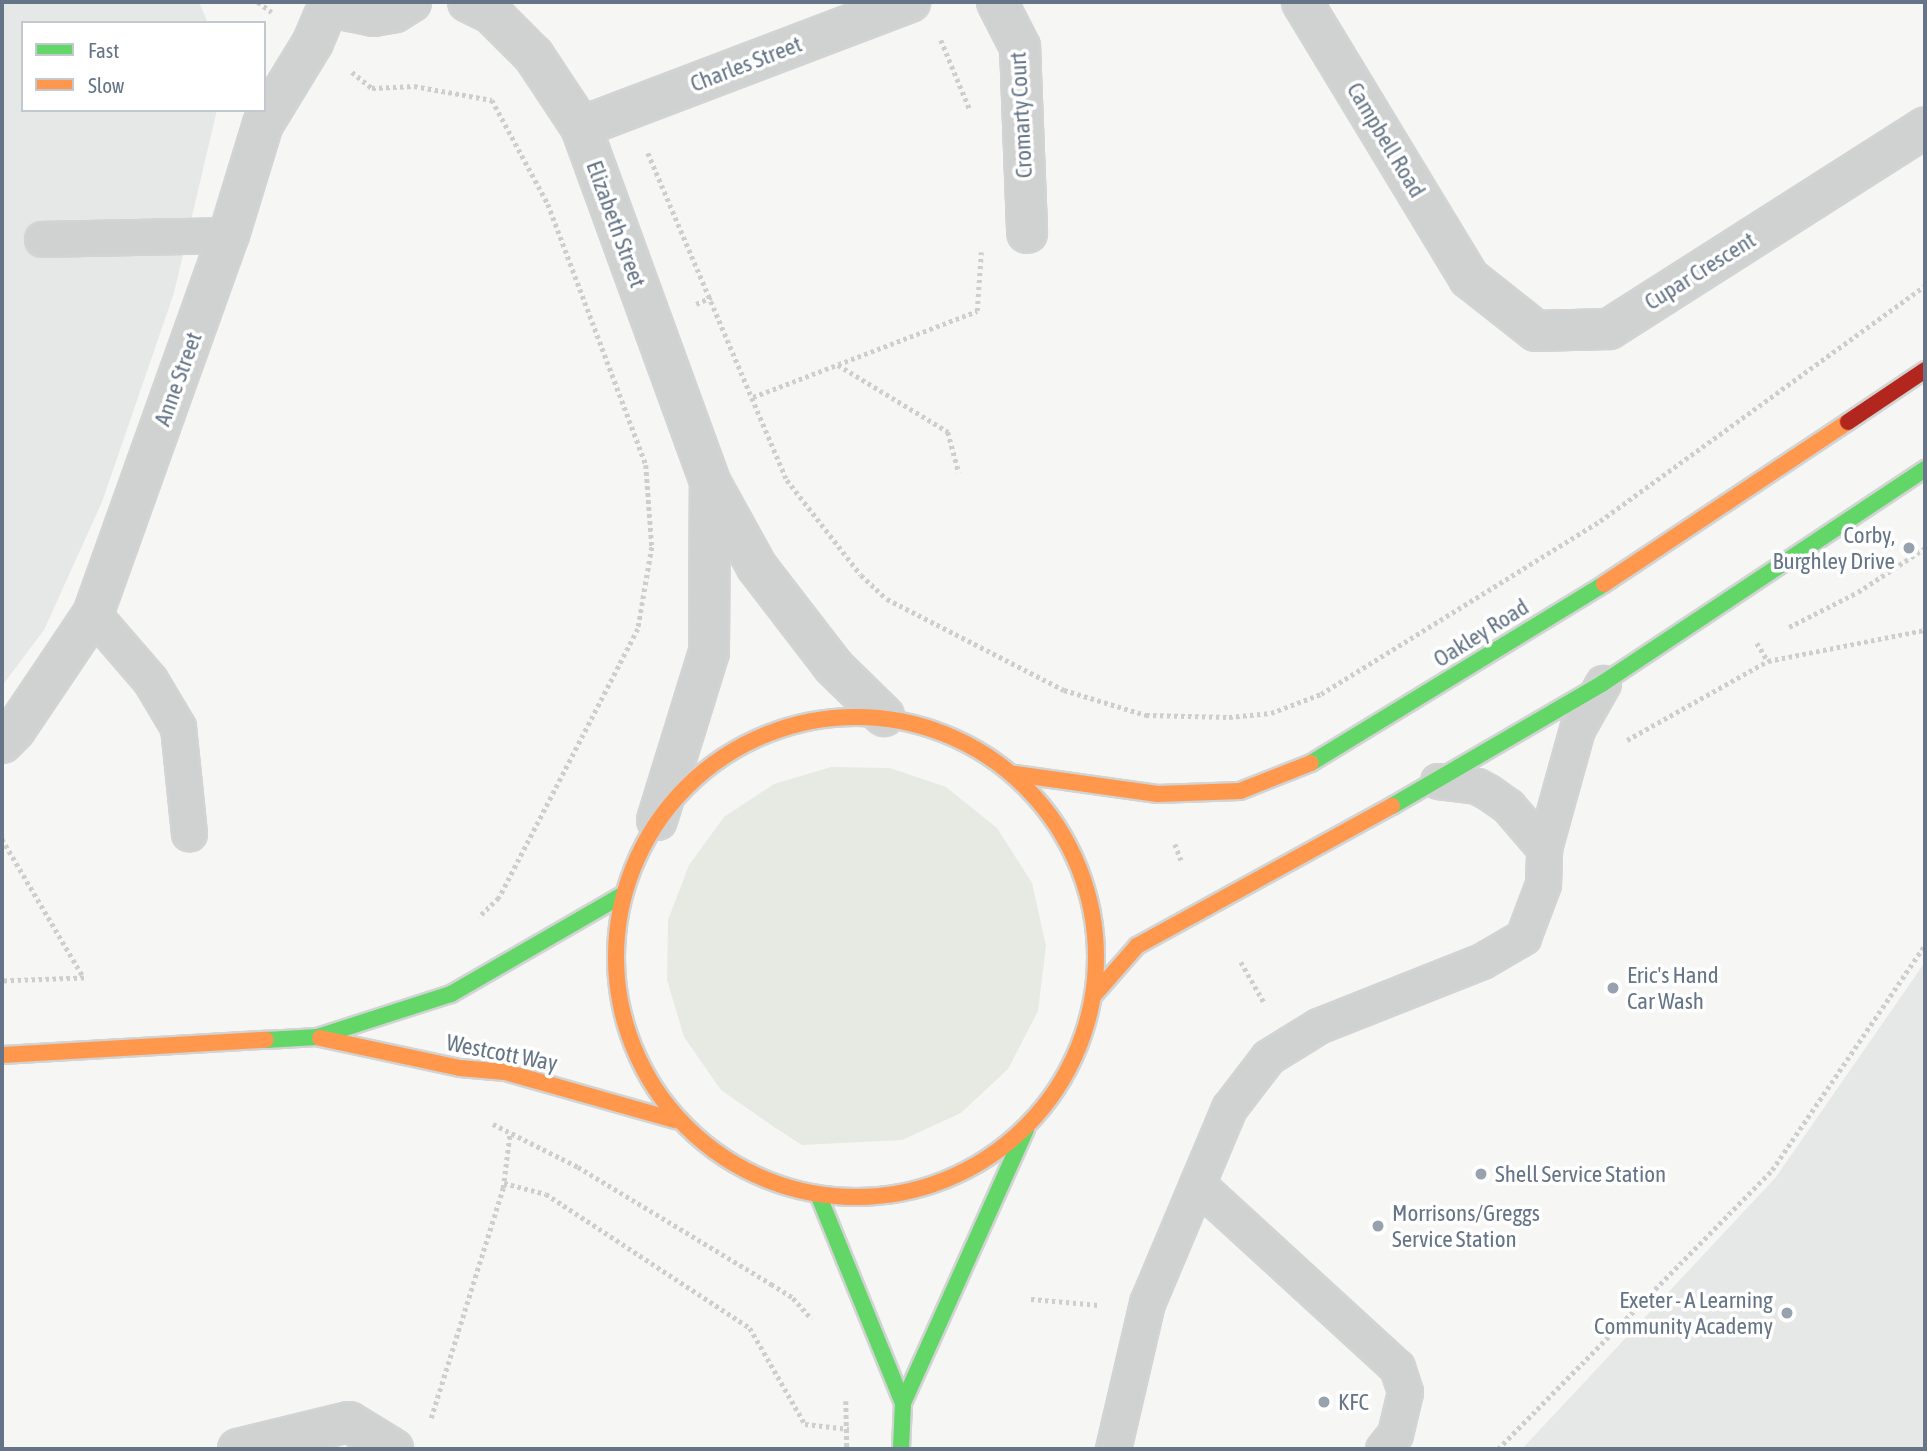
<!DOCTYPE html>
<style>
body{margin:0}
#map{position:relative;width:1927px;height:1451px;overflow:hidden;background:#f6f7f5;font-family:"Asap Condensed",sans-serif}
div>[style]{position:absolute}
.built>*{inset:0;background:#e6e8e8}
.green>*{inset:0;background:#e6eae3}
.path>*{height:4.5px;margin-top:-2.25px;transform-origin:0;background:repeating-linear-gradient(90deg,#cececf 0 3.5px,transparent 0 7px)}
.roads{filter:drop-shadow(2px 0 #d2d4d4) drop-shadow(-2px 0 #d2d4d4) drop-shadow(0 2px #d2d4d4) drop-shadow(0 -2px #d2d4d4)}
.lane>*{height:33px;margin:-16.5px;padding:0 16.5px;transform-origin:16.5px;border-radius:16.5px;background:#d0d2d2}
.street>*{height:38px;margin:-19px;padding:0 19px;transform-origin:19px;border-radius:19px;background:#d0d2d2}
.fast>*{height:16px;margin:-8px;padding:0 8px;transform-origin:8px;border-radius:8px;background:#63d668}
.slow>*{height:16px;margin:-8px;padding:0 8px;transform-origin:8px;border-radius:8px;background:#ff974d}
.slow>.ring{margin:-8px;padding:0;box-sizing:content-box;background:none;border:16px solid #ff974d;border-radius:50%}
.jam>*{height:16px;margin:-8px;padding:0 8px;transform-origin:8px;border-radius:8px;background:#b3261e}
.dots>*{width:19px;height:19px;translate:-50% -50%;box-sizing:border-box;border:4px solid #fff;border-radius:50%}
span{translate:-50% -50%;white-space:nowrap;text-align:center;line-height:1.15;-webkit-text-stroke:7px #fff;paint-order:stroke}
.street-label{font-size:23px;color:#657587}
.poi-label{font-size:23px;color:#657587}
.right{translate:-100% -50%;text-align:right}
.left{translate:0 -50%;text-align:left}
.frame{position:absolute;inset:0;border:4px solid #657587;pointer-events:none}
.legend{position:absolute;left:21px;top:21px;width:245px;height:91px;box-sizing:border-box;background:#fff;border:2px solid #c1c8cf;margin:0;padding:9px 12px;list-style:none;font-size:21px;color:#657587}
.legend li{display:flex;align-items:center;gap:14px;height:35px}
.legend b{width:35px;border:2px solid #c1c8cf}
</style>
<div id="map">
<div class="built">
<div style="clip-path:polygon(2px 2px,199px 2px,208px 23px,23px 23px,23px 110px,217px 110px,174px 293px,102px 502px,44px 630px,2px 686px)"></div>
<div style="clip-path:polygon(1925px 962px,1925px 1449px,1522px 1449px,1776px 1177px)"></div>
</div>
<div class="green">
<div style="clip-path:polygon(831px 767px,890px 768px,946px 787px,997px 828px,1032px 883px,1046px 946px,1038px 1011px,1008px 1069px,961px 1113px,902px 1140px,802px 1145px,774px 1127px,721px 1090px,684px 1037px,667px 980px,668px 920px,689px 865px,724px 817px,774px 784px)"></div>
</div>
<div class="path">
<div style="left:258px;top:2px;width:17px;rotate:36deg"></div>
<div style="left:941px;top:40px;width:76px;rotate:67.5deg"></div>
<div style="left:352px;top:72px;width:26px;rotate:39deg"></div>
<div style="left:372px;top:88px;width:42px;rotate:-2.7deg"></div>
<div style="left:414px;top:86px;width:79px;rotate:10.2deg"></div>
<div style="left:492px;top:100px;width:118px;rotate:61.7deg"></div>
<div style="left:548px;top:204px;width:279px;rotate:69.4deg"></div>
<div style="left:646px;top:465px;width:82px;rotate:85.8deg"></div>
<div style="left:652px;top:547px;width:83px;rotate:99.7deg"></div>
<div style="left:638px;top:629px;width:303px;rotate:117.3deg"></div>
<div style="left:499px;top:898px;width:28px;rotate:136deg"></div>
<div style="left:648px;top:153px;width:355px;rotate:67deg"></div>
<div style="left:787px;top:480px;width:120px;rotate:52.1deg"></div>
<div style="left:861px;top:575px;width:35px;rotate:43deg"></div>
<div style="left:887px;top:599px;width:199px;rotate:27.2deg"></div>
<div style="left:1064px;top:690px;width:86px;rotate:17deg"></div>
<div style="left:1146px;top:715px;width:83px;rotate:1.4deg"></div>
<div style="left:1229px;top:717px;width:42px;rotate:-5.4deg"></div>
<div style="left:1271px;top:713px;width:53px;rotate:-20.8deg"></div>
<div style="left:1321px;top:694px;width:328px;rotate:-31.8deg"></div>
<div style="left:1600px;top:521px;width:401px;rotate:-35.9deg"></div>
<div style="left:696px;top:304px;width:17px;rotate:-24deg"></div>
<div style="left:838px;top:365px;width:129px;rotate:31.3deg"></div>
<div style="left:948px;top:432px;width:42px;rotate:75deg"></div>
<div style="left:753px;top:397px;width:240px;rotate:-21deg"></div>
<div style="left:977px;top:311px;width:59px;rotate:-86.1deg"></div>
<div style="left:1789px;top:627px;width:77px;rotate:-26.9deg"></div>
<div style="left:1858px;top:592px;width:80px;rotate:-33.3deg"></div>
<div style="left:1757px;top:643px;width:21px;rotate:59deg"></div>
<div style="left:1768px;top:661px;width:160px;rotate:-11.2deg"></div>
<div style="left:1627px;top:740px;width:162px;rotate:-29.3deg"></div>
<div style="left:2px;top:839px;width:161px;rotate:59.5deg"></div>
<div style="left:84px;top:978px;width:82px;rotate:177.9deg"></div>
<div style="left:1175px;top:844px;width:19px;rotate:69deg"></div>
<div style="left:1241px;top:962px;width:48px;rotate:60.3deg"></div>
<div style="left:493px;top:1124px;width:95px;rotate:26.8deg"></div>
<div style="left:578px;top:1167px;width:226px;rotate:31.2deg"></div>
<div style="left:771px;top:1284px;width:26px;rotate:32deg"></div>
<div style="left:793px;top:1298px;width:28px;rotate:48deg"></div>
<div style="left:504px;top:1183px;width:43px;rotate:14.7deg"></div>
<div style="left:546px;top:1194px;width:244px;rotate:33.3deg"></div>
<div style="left:750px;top:1328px;width:111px;rotate:60.2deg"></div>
<div style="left:805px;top:1424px;width:44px;rotate:6.5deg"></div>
<div style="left:1031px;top:1299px;width:68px;rotate:5deg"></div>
<div style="left:846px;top:1401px;width:48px;rotate:88.8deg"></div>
<div style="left:431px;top:1418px;width:241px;rotate:-72.6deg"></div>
<div style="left:503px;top:1188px;width:56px;rotate:-82.9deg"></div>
<div style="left:1498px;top:1449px;width:391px;rotate:-45.5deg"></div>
<div style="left:1772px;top:1170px;width:272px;rotate:-55.8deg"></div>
</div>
<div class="roads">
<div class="lane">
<div style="left:42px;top:239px;width:187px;rotate:-1.2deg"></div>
<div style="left:93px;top:614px;width:87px;rotate:49.2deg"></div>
<div style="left:150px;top:680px;width:55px;rotate:59.2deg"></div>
<div style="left:178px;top:727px;width:107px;rotate:84.1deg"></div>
<div style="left:1438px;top:781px;width:39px;rotate:7deg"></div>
<div style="left:1477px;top:786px;width:13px;rotate:29deg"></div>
<div style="left:1488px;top:792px;width:24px;rotate:35deg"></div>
<div style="left:1508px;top:806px;width:55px;rotate:49.4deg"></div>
<div style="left:1197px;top:1184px;width:271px;rotate:42.5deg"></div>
<div style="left:1397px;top:1367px;width:26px;rotate:72deg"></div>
<div style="left:1405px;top:1392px;width:43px;rotate:103.4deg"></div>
<div style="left:1395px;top:1434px;width:19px;rotate:129deg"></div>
<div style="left:1113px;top:1449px;width:150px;rotate:-76.9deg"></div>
<div style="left:1147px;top:1303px;width:212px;rotate:-67.2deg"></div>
<div style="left:1229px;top:1108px;width:64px;rotate:-52.6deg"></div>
<div style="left:1268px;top:1057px;width:59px;rotate:-31.8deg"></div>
<div style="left:1318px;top:1026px;width:176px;rotate:-21.6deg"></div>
<div style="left:1482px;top:961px;width:48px;rotate:-30.3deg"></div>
<div style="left:1523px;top:937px;width:57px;rotate:-69.3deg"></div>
<div style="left:1543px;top:884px;width:36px;rotate:-88deg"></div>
<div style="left:1544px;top:848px;width:123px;rotate:-74.5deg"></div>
<div style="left:1577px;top:729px;width:53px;rotate:-60.5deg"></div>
</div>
<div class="street">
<div style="left:336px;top:2px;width:17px;rotate:33deg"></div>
<div style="left:350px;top:11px;width:24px;rotate:12deg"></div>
<div style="left:373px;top:16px;width:22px;rotate:-10deg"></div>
<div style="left:395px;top:12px;width:19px;rotate:-32deg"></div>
<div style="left:468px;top:2px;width:25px;rotate:26deg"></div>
<div style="left:491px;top:13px;width:61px;rotate:45deg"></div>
<div style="left:534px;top:56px;width:85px;rotate:56.5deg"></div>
<div style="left:581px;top:127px;width:378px;rotate:70deg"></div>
<div style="left:710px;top:482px;width:97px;rotate:61.1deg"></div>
<div style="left:757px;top:567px;width:126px;rotate:52.4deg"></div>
<div style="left:834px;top:667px;width:70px;rotate:44.4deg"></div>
<div style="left:997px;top:2px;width:51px;rotate:62.9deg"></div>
<div style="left:1020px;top:47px;width:186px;rotate:87.8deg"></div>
<div style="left:1302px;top:2px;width:323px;rotate:58.8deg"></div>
<div style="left:1469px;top:278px;width:85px;rotate:38.3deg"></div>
<div style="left:1536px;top:331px;width:73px;rotate:-1.6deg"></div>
<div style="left:1609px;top:329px;width:375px;rotate:-32.5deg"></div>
<div style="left:581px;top:127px;width:352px;rotate:-20.8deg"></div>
<div style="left:2px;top:743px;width:18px;rotate:-45deg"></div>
<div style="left:15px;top:730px;width:140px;rotate:-56.1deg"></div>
<div style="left:93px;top:614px;width:403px;rotate:-70.3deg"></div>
<div style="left:229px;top:235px;width:116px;rotate:-73deg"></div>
<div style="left:263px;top:124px;width:96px;rotate:-58.6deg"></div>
<div style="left:313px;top:42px;width:43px;rotate:-67deg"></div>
<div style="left:657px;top:820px;width:176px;rotate:-72.8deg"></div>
<div style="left:709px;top:652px;width:165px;rotate:-89.7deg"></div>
<div style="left:238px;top:1449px;width:114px;rotate:-13.7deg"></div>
<div style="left:349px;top:1422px;width:52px;rotate:31.5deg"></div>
</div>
<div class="fast">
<div style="left:1311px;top:763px;width:343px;rotate:-31.4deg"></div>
<div style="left:1392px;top:806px;width:244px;rotate:-30.2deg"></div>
<div style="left:1603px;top:683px;width:387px;rotate:-33.6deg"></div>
<div style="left:266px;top:1040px;width:51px;rotate:-3.4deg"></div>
<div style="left:317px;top:1037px;width:141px;rotate:-17.8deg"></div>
<div style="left:451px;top:994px;width:196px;rotate:-30deg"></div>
<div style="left:820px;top:1199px;width:220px;rotate:67.9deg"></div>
<div style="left:901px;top:1449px;width:46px;rotate:-87.5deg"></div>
<div style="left:903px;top:1403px;width:300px;rotate:-65.8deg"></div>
</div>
<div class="slow">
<div style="left:1604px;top:584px;width:293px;rotate:-33.6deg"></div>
<div class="ring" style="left:616px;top:717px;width:464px;height:464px"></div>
<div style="left:1015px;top:774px;width:144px;rotate:8deg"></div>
<div style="left:1158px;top:794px;width:82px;rotate:-2.1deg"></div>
<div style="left:1240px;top:791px;width:76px;rotate:-21.5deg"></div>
<div style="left:1095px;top:994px;width:64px;rotate:-48.8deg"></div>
<div style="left:1137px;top:946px;width:291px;rotate:-28.8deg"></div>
<div style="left:320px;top:1038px;width:143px;rotate:12.1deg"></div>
<div style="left:460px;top:1068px;width:45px;rotate:5.1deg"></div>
<div style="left:505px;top:1072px;width:177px;rotate:15.8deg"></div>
<div style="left:2px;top:1055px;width:264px;rotate:-3.3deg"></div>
</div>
<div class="jam">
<div style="left:1848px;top:422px;width:93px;rotate:-34deg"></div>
</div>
</div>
<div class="dots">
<div style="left:1909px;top:548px;background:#98a2ae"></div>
<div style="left:1613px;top:988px;background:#98a2ae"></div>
<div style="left:1481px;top:1174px;background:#98a2ae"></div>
<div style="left:1378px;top:1226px;background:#98a2ae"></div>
<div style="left:1787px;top:1313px;background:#98a2ae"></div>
<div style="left:1324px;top:1402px;background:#98a2ae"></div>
</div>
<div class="street-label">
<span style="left:746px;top:64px;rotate:-21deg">Charles Street</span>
<span style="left:1021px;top:115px;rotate:-93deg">Cromarty Court</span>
<span style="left:1386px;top:140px;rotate:59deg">Campbell Road</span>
<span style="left:616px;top:224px;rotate:70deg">Elizabeth Street</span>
<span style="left:1700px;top:271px;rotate:-32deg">Cupar Crescent</span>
<span style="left:178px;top:379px;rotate:-70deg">Anne Street</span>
<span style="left:1481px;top:633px;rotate:-32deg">Oakley Road</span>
<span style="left:502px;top:1053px;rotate:11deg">Westcott Way</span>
</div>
<div class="poi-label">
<span class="right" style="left:1895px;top:548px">Corby,<br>Burghley Drive</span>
<span class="left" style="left:1627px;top:988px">Eric's Hand<br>Car Wash</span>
<span class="left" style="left:1495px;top:1174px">Shell Service Station</span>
<span class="left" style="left:1392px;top:1226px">Morrisons/Greggs<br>Service Station</span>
<span class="right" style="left:1773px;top:1313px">Exeter - A Learning<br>Community Academy</span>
<span class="left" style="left:1338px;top:1402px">KFC</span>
</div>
<div class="frame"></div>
<ul class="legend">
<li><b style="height:9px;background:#63d668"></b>Fast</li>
<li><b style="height:9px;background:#ff974d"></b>Slow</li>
</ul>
</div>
